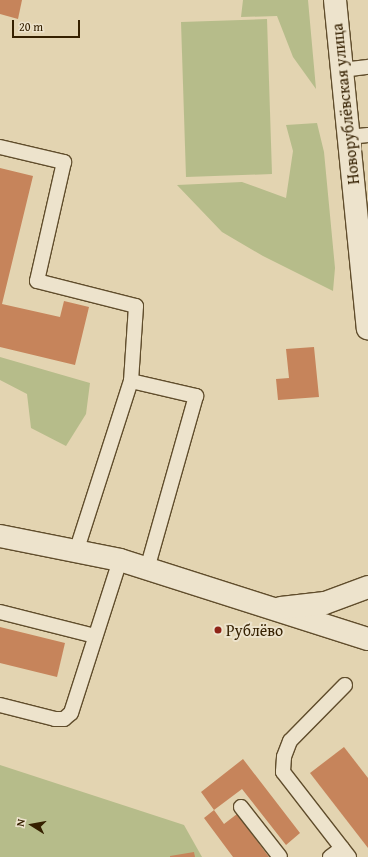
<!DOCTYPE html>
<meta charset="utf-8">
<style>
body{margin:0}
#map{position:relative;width:368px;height:857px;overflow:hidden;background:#e3d4b1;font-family:"Gentium Book Plus",serif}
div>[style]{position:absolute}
.green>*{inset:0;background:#b6bc8a}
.building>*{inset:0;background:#c6845b}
.roads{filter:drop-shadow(1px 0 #604d2c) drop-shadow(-1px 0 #604d2c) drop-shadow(0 1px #604d2c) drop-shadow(0 -1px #604d2c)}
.service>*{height:14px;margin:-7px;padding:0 7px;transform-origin:7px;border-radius:7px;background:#ede3cc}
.minor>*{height:22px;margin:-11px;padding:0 11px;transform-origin:11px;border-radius:11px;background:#ede3cc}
.tertiary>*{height:22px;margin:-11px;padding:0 11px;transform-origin:11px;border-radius:11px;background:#ede3cc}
.dots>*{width:11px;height:11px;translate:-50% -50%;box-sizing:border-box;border:2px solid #ede3cc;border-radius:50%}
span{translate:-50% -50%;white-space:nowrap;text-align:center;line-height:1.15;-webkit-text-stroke:4px #ede3cc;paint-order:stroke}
.street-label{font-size:16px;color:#352000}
.poi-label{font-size:16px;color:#352000}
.left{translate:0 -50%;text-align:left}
.north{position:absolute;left:12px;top:805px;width:40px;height:40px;-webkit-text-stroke:3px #ede3cc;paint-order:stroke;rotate:281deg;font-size:11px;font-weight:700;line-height:16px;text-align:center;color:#352000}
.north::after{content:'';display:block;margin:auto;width:14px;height:18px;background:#352000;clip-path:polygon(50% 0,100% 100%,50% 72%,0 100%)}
.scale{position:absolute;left:12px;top:20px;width:68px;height:18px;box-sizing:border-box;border:2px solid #352000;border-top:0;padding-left:5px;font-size:12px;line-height:14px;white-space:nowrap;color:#352000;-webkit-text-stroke:3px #ede3cc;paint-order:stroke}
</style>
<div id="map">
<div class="green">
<div style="clip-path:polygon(243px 0,308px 0,316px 89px,293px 57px,277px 16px,241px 17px)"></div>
<div style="clip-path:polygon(267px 19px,272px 174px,186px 177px,181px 22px)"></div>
<div style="clip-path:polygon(317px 123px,324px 152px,335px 268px,333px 291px,263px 256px,222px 232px,177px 185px,242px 182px,286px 198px,293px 151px,286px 125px)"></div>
<div style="clip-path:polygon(0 357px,90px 383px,86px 414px,66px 446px,31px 428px,27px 394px,0 380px)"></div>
<div style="clip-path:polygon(0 765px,184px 825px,202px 857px,0 857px)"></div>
</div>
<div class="building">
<div style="clip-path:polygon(0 0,22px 0,18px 19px,0 14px)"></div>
<div style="clip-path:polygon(0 168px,33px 176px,2px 304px,60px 317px,64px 301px,89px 307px,75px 365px,0 347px)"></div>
<div style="clip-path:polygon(314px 347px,319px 397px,278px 400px,276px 379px,289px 378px,286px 349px)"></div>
<div style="clip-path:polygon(0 627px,65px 643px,57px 677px,0 663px)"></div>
<div style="clip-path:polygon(344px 747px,368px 778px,368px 848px,310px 773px)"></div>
<div style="clip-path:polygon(243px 759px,300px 833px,286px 845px,242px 789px,214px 810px,201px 792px)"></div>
<div style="clip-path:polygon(214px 810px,224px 824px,237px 814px,269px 857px,233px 857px,204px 818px)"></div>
<div style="clip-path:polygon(194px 852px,195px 857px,170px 857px,170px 856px)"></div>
</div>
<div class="roads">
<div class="service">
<div style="left:342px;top:70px;width:26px;rotate:-7deg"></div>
<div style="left:349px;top:137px;width:19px;rotate:-6deg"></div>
<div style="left:0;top:147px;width:66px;rotate:13.2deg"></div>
<div style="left:64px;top:162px;width:122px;rotate:102.8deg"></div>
<div style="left:37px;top:281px;width:102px;rotate:14.2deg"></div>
<div style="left:136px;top:306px;width:75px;rotate:93.8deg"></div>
<div style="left:76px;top:552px;width:180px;rotate:-72.2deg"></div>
<div style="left:131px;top:381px;width:67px;rotate:13deg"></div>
<div style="left:196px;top:396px;width:180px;rotate:105.8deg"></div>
<div style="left:0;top:612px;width:98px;rotate:14.2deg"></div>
<div style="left:345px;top:685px;width:78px;rotate:134.5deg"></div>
<div style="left:290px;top:741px;width:17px;rotate:111deg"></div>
<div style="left:284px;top:757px;width:15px;rotate:94deg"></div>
<div style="left:283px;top:772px;width:108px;rotate:52.2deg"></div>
<div style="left:0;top:705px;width:57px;rotate:14.3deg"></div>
<div style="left:55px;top:719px;width:9px"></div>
<div style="left:64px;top:719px;width:9px;rotate:-41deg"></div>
<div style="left:71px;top:713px;width:161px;rotate:-72.2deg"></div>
<div style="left:241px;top:807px;width:63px;rotate:52deg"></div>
<div style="left:330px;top:857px;width:15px;rotate:-37deg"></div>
</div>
<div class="minor">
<div style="left:335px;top:0;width:330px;rotate:84.3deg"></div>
</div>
<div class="tertiary">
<div style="left:0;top:536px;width:122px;rotate:11.3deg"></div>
<div style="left:120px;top:560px;width:260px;rotate:17.7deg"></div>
<div style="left:281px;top:608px;width:44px;rotate:-6.5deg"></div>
<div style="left:325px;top:603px;width:46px;rotate:-20.4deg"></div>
</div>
</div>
<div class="dots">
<div style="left:218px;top:630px;background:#8f2418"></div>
</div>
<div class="street-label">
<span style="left:345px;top:104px;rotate:-96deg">Новорублёвская улица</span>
</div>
<div class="poi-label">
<span class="left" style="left:226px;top:630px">Рублёво</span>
</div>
<div class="north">N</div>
<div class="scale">20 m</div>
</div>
